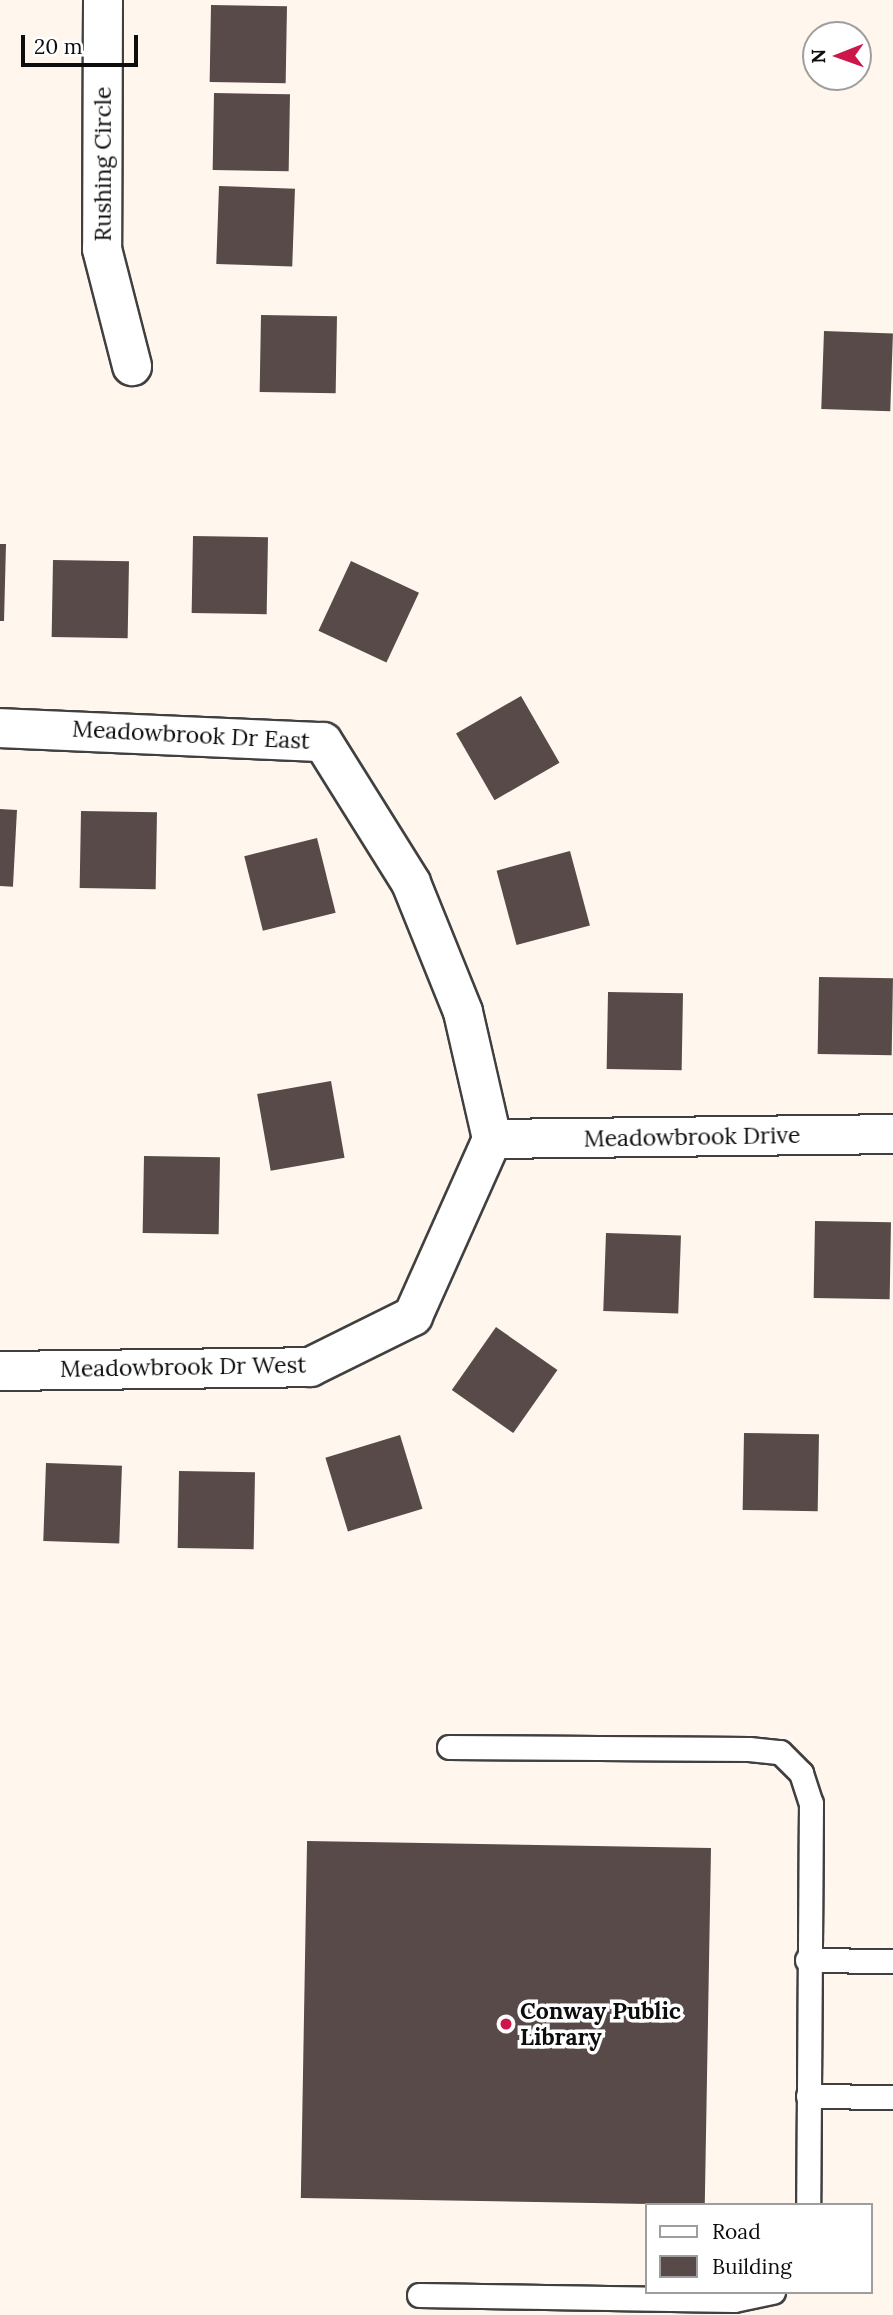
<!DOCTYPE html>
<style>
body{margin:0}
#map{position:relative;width:893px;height:2315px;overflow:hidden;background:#fff7ed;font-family:Lora,serif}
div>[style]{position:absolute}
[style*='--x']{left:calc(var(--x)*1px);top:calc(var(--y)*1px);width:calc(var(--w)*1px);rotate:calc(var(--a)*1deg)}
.building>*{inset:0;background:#574a48;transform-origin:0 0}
.roads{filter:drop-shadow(2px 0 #404040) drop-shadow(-2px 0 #404040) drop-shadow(0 2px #404040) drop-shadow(0 -2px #404040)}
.service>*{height:23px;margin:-11.5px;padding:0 11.5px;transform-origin:11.5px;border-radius:11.5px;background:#fff}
.minor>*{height:38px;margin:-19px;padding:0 19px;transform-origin:19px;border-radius:19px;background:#fff}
.dots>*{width:19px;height:19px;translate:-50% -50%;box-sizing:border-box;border:4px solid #fff;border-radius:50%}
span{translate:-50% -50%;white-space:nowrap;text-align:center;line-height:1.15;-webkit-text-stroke:7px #fff;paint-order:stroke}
.street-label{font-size:23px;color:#0d0d0d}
.poi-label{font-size:23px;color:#0d0d0d;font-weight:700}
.left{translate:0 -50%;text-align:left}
.legend{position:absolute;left:645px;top:2203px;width:228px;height:91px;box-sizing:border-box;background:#fff;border:2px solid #9e9e9e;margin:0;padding:9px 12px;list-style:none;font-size:21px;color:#0d0d0d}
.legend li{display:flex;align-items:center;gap:14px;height:35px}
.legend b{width:35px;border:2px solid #9e9e9e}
.north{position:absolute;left:802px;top:21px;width:70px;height:70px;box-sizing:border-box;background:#fff;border:2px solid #9e9e9e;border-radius:50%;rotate:269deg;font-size:19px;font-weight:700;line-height:28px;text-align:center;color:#0d0d0d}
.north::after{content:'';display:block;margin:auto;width:24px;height:32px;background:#cb1749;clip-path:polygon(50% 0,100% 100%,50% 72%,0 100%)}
.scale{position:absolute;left:21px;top:35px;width:117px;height:32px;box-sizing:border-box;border:4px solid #0d0d0d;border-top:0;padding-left:9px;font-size:21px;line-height:24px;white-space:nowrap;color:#0d0d0d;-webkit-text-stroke:5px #fff;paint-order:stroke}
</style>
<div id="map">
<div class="building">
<div style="left:211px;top:5px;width:76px;height:77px;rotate:1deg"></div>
<div style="left:214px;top:93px;width:76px;height:77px;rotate:1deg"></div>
<div style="left:219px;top:186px;width:76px;height:78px;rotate:2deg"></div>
<div style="left:261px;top:315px;width:76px;height:77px;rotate:1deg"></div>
<div style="left:824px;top:331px;width:69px;height:78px;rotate:2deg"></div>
<div style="left:193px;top:536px;width:75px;height:77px;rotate:1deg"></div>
<div style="clip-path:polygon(0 544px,6px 544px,4px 621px,0 621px)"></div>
<div style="left:53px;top:560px;width:76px;height:77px;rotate:1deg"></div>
<div style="left:351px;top:561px;width:75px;height:77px;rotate:25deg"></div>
<div style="left:521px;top:696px;width:77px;height:75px;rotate:60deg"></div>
<div style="left:0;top:809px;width:17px;height:77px;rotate:3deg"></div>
<div style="left:81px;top:811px;width:76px;height:77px;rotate:1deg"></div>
<div style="left:317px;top:838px;width:77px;height:75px;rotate:76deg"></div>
<div style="left:570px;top:851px;width:77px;height:76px;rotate:75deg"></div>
<div style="left:819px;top:977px;width:74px;height:77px;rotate:1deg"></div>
<div style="left:608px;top:992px;width:75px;height:77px;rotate:1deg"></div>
<div style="left:331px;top:1081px;width:78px;height:75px;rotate:80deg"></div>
<div style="left:144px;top:1156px;width:76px;height:77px;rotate:1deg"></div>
<div style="left:815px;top:1221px;width:76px;height:77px;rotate:1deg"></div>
<div style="left:606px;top:1233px;width:75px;height:78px;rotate:2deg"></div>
<div style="left:496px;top:1327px;width:75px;height:77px;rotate:35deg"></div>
<div style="left:744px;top:1433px;width:75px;height:77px;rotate:1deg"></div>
<div style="left:400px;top:1435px;width:77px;height:78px;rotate:73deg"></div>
<div style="left:46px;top:1463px;width:76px;height:78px;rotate:2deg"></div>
<div style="left:179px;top:1471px;width:76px;height:77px;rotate:1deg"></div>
<div style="left:711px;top:1848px;width:357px;height:404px;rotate:91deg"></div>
</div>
<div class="roads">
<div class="service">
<div style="--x:449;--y:1747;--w:300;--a:0.4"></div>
<div style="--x:749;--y:1749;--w:31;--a:6"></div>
<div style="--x:780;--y:1752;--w:30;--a:45"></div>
<div style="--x:801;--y:1773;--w:32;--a:72"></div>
<div style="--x:811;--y:1803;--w:402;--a:90.4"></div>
<div style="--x:807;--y:1960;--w:86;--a:0.7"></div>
<div style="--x:808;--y:2096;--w:85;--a:0.7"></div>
<div style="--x:419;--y:2295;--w:315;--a:0.9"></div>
<div style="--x:734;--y:2300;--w:40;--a:-12"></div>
</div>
<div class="minor">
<div style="--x:103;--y:0;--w:249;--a:90.2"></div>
<div style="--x:102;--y:249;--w:121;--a:75.6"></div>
<div style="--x:0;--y:728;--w:323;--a:2.5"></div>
<div style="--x:323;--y:742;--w:166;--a:58"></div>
<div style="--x:411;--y:883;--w:139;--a:68"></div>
<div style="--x:463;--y:1012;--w:130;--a:77.1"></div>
<div style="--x:492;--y:1139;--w:401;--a:-0.7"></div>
<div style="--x:0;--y:1371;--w:310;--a:-0.7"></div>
<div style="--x:310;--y:1367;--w:115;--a:-26.3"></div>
<div style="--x:413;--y:1316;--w:194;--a:-65.9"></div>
</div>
</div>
<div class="dots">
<div style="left:506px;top:2024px;background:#cb1749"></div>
</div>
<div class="street-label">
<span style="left:103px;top:164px;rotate:-90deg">Rushing Circle</span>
<span style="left:191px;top:735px;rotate:3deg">Meadowbrook Dr East</span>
<span style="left:692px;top:1137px;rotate:-1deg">Meadowbrook Drive</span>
<span style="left:183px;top:1367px;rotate:-1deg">Meadowbrook Dr West</span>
</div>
<div class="poi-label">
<span class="left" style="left:520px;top:2024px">Conway Public<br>Library</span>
</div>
<ul class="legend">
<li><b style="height:9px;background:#fff"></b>Road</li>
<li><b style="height:19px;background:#574a48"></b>Building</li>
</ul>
<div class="north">N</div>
<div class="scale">20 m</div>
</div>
